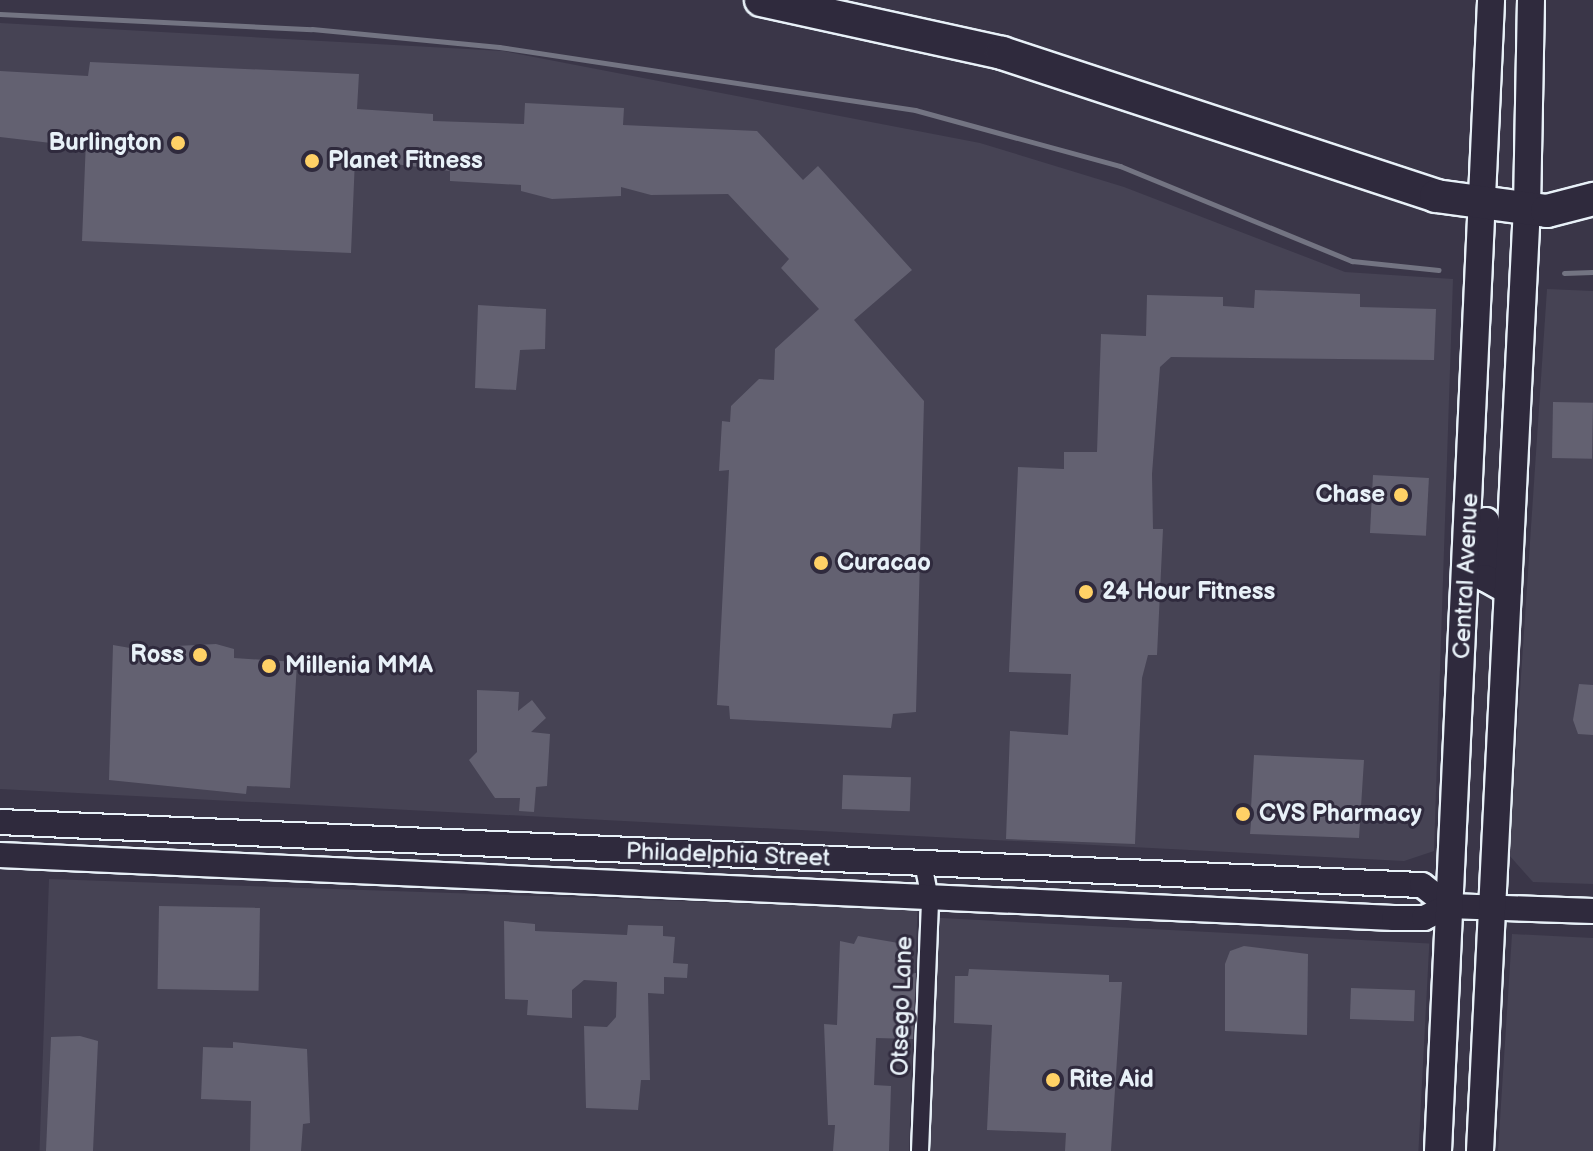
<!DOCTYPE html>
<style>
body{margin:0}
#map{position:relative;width:1593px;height:1151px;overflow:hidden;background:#3a3648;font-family:"Balsamiq Sans",sans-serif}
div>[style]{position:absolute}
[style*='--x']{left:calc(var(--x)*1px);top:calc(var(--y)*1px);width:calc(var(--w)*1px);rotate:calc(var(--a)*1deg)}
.built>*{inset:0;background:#464354;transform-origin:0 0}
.stream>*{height:5px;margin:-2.5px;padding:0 2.5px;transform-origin:2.5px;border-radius:2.5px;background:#737482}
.building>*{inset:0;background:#636171;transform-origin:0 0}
.roads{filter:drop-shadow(2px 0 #e8f1f8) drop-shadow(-2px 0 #e8f1f8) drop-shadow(0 2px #e8f1f8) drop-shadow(0 -2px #e8f1f8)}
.minor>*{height:16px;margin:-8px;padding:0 8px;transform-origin:8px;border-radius:8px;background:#2f2a3d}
.secondary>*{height:24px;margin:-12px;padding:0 12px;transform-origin:12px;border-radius:12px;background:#2f2a3d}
.primary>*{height:26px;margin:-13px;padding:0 13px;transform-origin:13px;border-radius:13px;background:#2f2a3d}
.motorway>*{height:32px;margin:-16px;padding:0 16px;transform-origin:16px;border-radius:16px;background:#2f2a3d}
.dots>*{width:22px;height:22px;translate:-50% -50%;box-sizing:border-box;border:4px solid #2f2a3d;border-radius:50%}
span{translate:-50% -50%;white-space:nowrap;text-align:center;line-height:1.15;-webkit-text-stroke:6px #2f2a3d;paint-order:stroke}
.poi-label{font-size:24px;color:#e8f1f8;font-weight:700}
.right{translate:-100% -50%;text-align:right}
.left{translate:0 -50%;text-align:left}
.street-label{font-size:24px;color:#e8f1f8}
</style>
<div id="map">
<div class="built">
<div style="clip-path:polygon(0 23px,503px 51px,980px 143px,1124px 187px,1345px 272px,1453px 279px,1434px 851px,1404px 861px,0 789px)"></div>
<div style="clip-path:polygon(1547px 289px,1593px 291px,1593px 884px,1533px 882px,1509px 855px)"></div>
<div style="left:49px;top:879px;width:869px;height:272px;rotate:2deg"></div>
<div style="left:922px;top:917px;width:508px;height:234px;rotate:3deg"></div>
<div style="clip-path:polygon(1512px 934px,1593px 938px,1593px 1151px,1498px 1151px)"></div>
</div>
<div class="stream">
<div style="--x:0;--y:14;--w:312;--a:2.8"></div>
<div style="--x:312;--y:29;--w:188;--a:5.5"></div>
<div style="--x:499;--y:47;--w:421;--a:8.6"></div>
<div style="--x:915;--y:110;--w:213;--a:15.3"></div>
<div style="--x:1120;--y:166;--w:251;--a:22.3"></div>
<div style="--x:1352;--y:261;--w:87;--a:5.9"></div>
<div style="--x:1564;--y:273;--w:29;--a:-2"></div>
</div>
<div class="building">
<div style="clip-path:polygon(90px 62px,359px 74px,357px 109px,433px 114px,433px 121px,524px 124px,525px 103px,624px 108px,623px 125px,757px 131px,803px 180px,818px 166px,912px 270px,854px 320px,924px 401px,916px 712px,893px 714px,891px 728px,730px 719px,729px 706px,717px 705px,729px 470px,719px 471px,722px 421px,730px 422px,731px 406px,759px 379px,774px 380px,775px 349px,819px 309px,781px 268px,789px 259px,728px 194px,651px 195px,621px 187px,621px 196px,552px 199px,521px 191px,521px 185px,450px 181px,450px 171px,355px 159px,351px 253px,82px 241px,86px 139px,68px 145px,0 137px,0 71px,88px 76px)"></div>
<div style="clip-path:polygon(1255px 290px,1360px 294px,1360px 307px,1436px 309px,1434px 360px,1171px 357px,1160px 367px,1152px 474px,1153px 529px,1163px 529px,1157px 655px,1148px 655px,1142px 678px,1135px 844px,1006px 839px,1010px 731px,1068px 735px,1071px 674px,1009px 672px,1018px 467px,1064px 469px,1064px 452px,1097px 452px,1101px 334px,1146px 336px,1147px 295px,1223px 297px,1223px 306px,1254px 308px)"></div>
<div style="clip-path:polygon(478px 305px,546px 309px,545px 349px,520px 350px,516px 390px,475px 388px)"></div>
<div style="left:1553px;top:402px;width:40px;height:56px;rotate:1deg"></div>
<div style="left:1373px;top:475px;width:56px;height:58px;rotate:3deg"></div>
<div style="clip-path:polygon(216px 644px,234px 649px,234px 658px,297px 662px,290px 788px,247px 786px,246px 794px,109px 780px,113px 645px,176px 656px,176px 646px)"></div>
<div style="clip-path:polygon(1579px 684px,1593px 685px,1593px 735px,1578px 734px,1573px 720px)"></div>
<div style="clip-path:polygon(477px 690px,519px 692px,518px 711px,532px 700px,546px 718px,531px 732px,550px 734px,547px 786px,536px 787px,534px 812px,519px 811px,520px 798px,495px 798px,469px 760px,477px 752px)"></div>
<div style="clip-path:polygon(1254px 755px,1364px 760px,1359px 838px,1250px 834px,1251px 822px,1235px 821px,1235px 807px,1251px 808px)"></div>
<div style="left:843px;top:775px;width:68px;height:34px;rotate:2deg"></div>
<div style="left:159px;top:906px;width:101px;height:83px;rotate:1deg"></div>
<div style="clip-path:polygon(504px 921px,535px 924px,535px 931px,627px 935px,628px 925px,663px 926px,663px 936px,675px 937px,673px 963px,688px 964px,687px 978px,664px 977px,664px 994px,648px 993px,650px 1080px,641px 1080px,638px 1110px,586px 1108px,584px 1026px,607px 1027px,616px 1017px,617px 982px,584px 980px,572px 990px,572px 1018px,527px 1015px,528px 1000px,505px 999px)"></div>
<div style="clip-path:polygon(858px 936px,910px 945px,909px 974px,916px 973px,913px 1039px,876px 1038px,874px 1085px,891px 1086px,889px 1151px,833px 1151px,835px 1125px,828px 1125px,824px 1024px,837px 1025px,840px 941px,854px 944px)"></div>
<div style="clip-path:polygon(1244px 946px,1308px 954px,1307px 1035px,1225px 1031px,1225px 964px,1230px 951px)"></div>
<div style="clip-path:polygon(969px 969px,1109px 975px,1109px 982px,1122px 982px,1111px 1151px,1065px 1151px,1066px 1133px,987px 1130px,992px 1025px,954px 1023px,955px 976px,968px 976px)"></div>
<div style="left:1351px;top:988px;width:64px;height:31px;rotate:2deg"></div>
<div style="clip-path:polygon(80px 1036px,98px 1041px,93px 1151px,46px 1151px,51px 1037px)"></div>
<div style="clip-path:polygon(233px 1042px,307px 1049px,310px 1123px,303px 1124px,301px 1151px,250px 1151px,251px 1101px,201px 1099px,203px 1047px,233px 1048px)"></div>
</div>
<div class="roads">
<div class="minor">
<div style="--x:920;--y:1151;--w:252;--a:-87.7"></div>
<div style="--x:930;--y:899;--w:37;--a:-101"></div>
</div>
<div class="secondary">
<div style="--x:0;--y:822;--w:1423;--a:2.54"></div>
<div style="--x:1422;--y:885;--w:34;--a:38"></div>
<div style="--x:0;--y:855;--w:1395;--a:2.59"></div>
<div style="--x:1394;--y:918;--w:30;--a:0"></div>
<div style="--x:1424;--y:918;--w:28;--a:-26"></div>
<div style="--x:1449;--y:906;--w:144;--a:2"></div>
</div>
<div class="primary">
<div style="--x:1486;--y:521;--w:57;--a:91"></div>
<div style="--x:1485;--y:578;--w:26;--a:29"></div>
<div style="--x:1438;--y:1151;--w:1152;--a:-87.36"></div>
<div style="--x:1480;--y:1151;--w:944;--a:-87.15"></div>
<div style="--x:1527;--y:208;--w:208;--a:-88.9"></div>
</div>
<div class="motorway">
<div style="--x:761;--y:0;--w:247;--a:12.4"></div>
<div style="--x:1002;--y:53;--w:457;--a:18.2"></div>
<div style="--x:1436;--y:196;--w:112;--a:7.7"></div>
<div style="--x:1547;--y:211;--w:48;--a:-14.6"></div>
</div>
</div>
<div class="dots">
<div style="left:178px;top:143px;background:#ffd166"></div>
<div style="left:312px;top:161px;background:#ffd166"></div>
<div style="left:1401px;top:495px;background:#ffd166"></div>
<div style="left:821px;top:563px;background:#ffd166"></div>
<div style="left:1086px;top:592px;background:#ffd166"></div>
<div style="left:200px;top:655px;background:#ffd166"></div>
<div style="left:269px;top:666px;background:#ffd166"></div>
<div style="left:1243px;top:814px;background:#ffd166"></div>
<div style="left:1053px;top:1080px;background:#ffd166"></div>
</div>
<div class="poi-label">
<span class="right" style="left:162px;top:143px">Burlington</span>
<span class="left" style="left:328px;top:161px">Planet Fitness</span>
<span class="right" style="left:1385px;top:495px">Chase</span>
<span class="left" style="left:837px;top:563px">Curacao</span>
<span class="left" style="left:1102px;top:592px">24 Hour Fitness</span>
<span class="right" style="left:184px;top:655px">Ross</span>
<span class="left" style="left:285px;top:666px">Millenia MMA</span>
<span class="left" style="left:1259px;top:814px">CVS Pharmacy</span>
<span class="left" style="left:1069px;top:1080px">Rite Aid</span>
</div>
<div class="street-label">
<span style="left:1466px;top:576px;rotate:-87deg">Central Avenue</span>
<span style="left:728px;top:855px;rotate:2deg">Philadelphia Street</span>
<span style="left:902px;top:1006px;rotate:-88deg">Otsego Lane</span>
</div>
</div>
